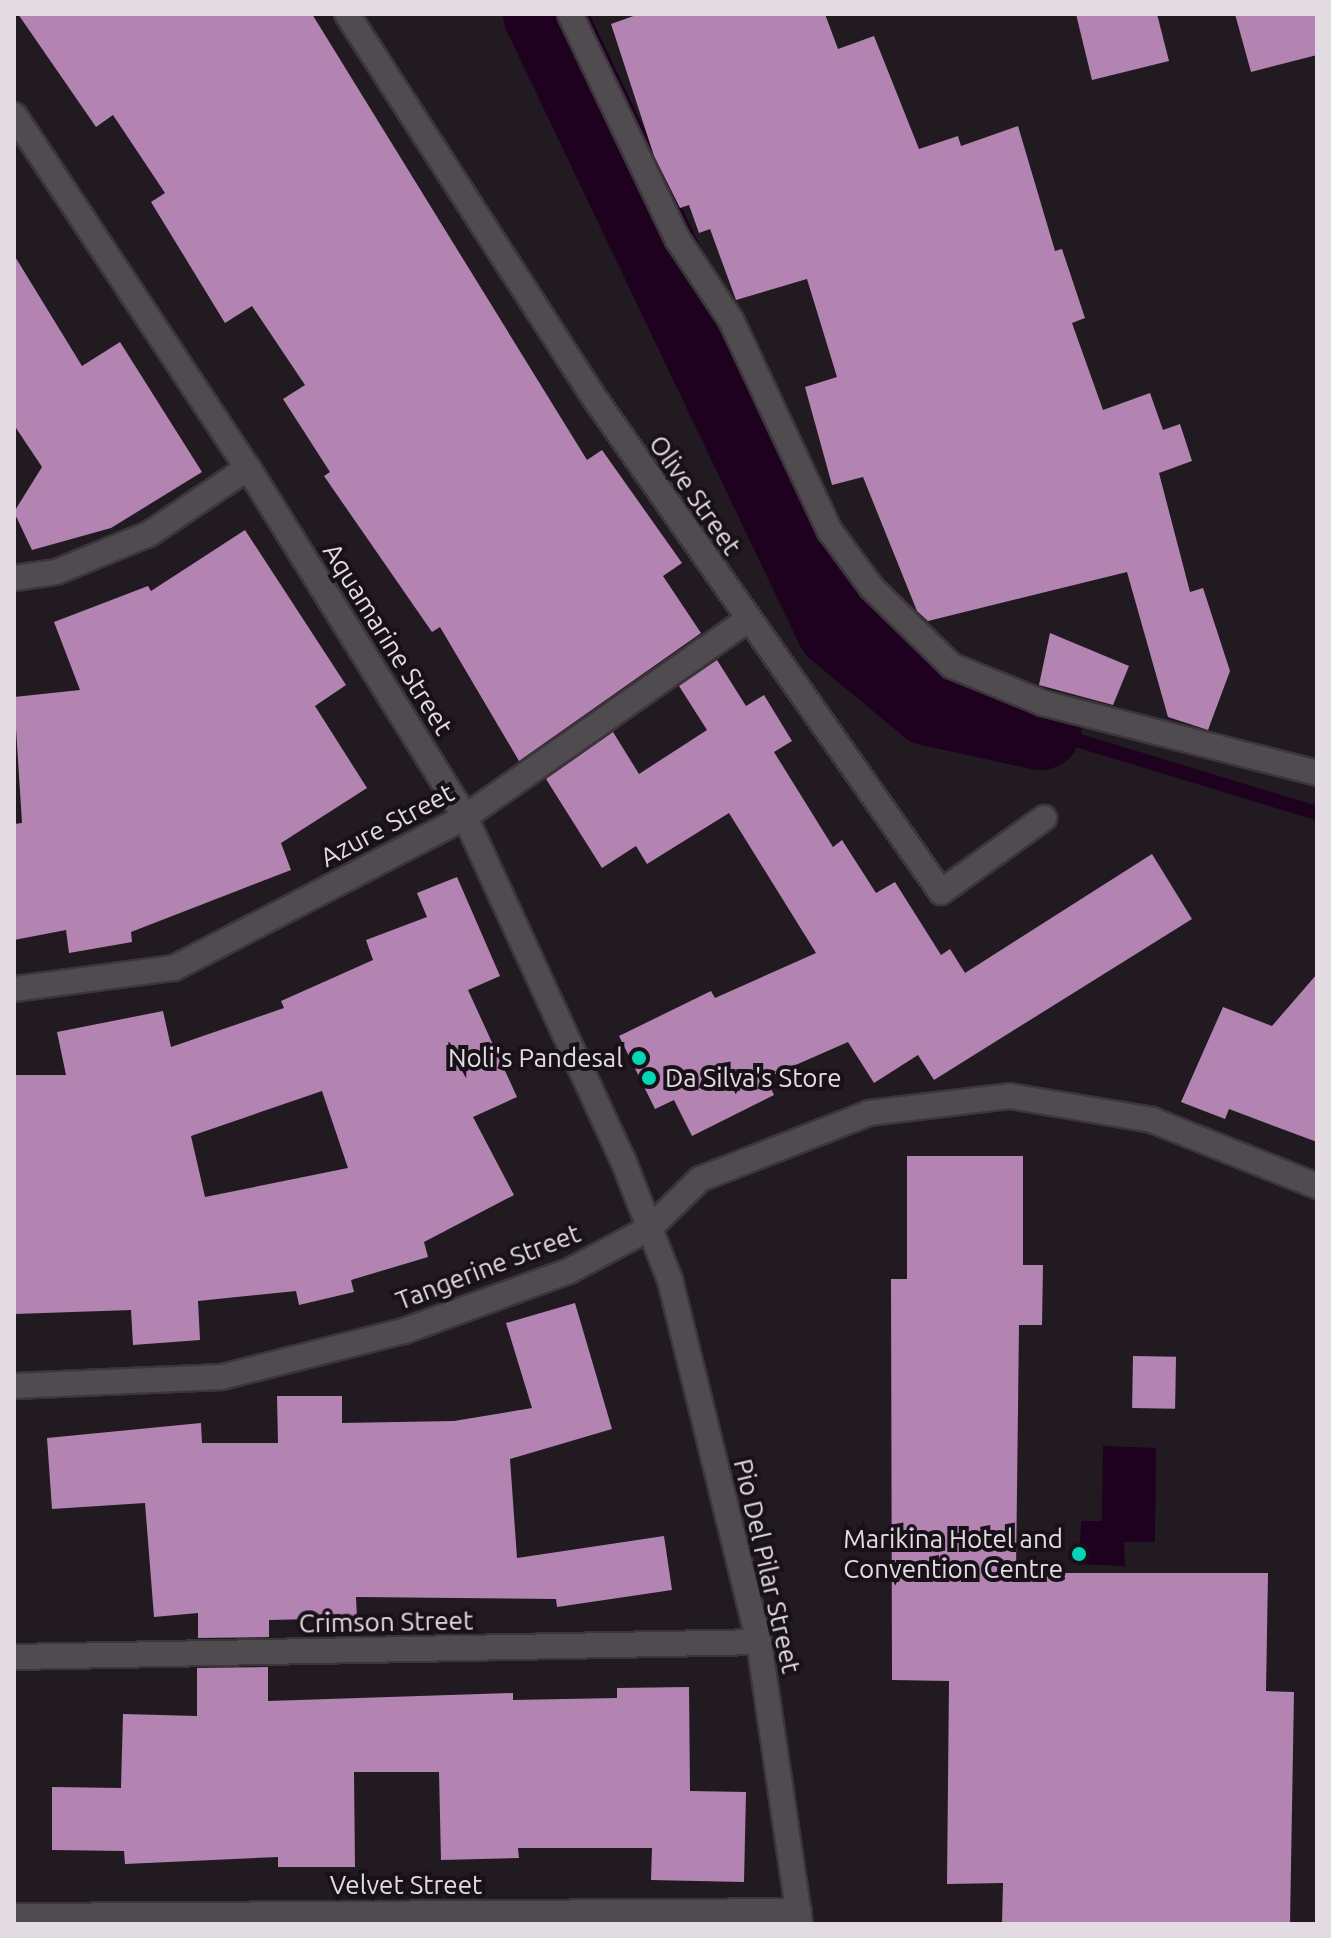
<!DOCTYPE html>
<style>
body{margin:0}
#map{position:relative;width:1331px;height:1938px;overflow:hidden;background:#221a21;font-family:Ubuntu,sans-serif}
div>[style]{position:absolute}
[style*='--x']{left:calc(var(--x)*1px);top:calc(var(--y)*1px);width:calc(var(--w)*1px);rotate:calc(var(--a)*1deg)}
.water>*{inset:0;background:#1e001f}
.stream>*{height:14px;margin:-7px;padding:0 7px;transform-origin:7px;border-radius:7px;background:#1e001f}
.river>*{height:82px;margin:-41px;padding:0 41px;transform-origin:41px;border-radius:41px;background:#1e001f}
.building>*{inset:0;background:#b384b2;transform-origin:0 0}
.roads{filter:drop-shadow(2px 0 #3d353c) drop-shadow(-2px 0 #3d353c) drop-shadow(0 2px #3d353c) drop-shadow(0 -2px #3d353c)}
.minor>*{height:24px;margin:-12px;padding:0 12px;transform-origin:12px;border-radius:12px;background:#4f4b4f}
.dots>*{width:22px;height:22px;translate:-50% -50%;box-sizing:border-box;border:4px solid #181118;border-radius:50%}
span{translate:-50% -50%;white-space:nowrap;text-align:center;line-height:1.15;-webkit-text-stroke:8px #181118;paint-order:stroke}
.street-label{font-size:26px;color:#e2dce2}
.poi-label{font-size:26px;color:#e2dce2}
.right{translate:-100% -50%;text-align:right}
.left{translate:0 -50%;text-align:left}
.frame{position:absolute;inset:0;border:16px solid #e2dce2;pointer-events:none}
</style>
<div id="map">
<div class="water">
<div style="clip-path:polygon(1103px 1446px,1156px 1448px,1155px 1542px,1124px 1542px,1125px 1566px,1079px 1564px,1081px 1521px,1102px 1521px)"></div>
</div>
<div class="stream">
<div style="--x:1040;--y:729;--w:289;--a:16.9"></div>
</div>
<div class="river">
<div style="--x:544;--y:14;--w:680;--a:64.49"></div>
<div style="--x:837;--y:628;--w:121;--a:39.6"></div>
<div style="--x:930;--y:705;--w:113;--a:12.3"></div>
</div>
<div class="building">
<div style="clip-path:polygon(18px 14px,312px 14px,587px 460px,602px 450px,682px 563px,663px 576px,701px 633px,519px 761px,440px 627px,432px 632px,324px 476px,330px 472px,283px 399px,305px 385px,252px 306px,225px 323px,151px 202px,165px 193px,113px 115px,96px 127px)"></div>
<div style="clip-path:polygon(639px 14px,825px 14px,838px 49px,874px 36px,919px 149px,958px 136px,961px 146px,1018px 126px,1055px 251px,1062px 249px,1085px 318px,1072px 323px,1103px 410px,1150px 393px,1163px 430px,1180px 424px,1192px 461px,1159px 473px,1190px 592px,1203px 588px,1230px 671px,1208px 730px,1168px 717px,1127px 572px,928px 621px,917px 611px,863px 477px,832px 485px,805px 387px,837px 377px,807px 279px,736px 300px,710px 229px,699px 233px,689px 205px,680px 208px,654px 156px,611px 24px)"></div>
<div style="clip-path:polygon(1076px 14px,1157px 14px,1169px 61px,1092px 80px)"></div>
<div style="clip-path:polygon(1235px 14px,1317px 14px,1317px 55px,1251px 72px)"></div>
<div style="clip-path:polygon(14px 255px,82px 366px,120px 342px,202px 472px,111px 528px,32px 550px,14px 512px,42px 467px,14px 425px)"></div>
<div style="clip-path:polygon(245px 530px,346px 685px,315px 706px,367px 788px,281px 843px,291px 870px,131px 932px,132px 942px,69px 953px,66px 930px,14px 940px,14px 824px,22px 823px,14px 697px,80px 690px,54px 622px,148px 586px,151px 591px)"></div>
<div style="clip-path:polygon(1050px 633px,1129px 666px,1113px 705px,1039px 685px)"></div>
<div style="clip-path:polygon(717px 660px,746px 706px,764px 695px,792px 741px,774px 752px,833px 847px,842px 840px,876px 893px,895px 882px,941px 955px,950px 949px,965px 973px,1152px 854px,1192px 919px,934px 1080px,918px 1055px,874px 1083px,848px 1042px,766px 1078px,774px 1095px,692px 1136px,674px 1100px,655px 1109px,619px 1036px,711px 991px,715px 998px,816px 953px,729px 813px,647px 864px,636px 846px,602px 868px,546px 779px,613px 732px,639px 774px,707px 730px,679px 686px)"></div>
<div style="clip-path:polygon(evenodd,457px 877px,500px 976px,468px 990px,517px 1097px,473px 1117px,514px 1195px,424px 1242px,428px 1257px,351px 1280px,354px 1292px,299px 1305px,296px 1291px,198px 1301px,200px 1340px,133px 1345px,131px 1310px,14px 1314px,14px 1075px,66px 1075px,57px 1032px,163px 1011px,171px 1047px,284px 1008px,281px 1001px,373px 960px,366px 940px,427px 917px,417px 893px,457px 877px,322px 1091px,348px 1168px,205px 1197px,191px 1136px,322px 1091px)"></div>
<div style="clip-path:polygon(1317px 974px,1317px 1142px,1229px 1109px,1225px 1119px,1181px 1102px,1223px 1007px,1272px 1026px)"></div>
<div style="clip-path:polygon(907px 1156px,1023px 1156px,1023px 1265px,1043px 1265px,1042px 1325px,1019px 1325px,1016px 1573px,1268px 1573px,1266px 1691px,1294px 1692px,1290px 1924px,1002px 1924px,1003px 1883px,947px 1884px,949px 1681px,892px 1680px,891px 1279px,907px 1279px)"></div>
<div style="clip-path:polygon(575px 1303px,612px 1429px,510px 1459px,517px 1558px,664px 1536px,672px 1590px,557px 1607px,556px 1599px,356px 1597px,357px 1618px,269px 1620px,269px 1637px,198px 1638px,198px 1613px,154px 1617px,145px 1503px,52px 1509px,47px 1438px,201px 1423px,202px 1443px,278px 1443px,277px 1396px,342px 1396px,342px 1423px,454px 1421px,532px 1408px,506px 1323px)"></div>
<div style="left:1133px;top:1356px;width:43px;height:52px;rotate:1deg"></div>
<div style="clip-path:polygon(268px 1667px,268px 1701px,513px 1693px,513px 1700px,617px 1698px,617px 1688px,689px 1687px,690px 1791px,746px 1792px,744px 1882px,651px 1880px,652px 1848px,518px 1848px,519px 1858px,441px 1860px,439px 1772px,354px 1772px,355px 1867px,278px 1867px,278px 1857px,125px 1864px,124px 1851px,52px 1850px,52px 1787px,121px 1788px,123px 1714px,197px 1716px,197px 1668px)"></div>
</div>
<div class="roads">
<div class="minor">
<div style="--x:347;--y:14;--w:463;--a:57.2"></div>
<div style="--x:598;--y:403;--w:597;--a:54.95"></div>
<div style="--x:941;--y:892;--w:127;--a:-35.7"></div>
<div style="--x:570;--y:14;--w:250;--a:64.5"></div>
<div style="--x:678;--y:240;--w:96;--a:56.5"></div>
<div style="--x:731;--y:320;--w:233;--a:64.9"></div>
<div style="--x:830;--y:531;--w:71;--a:53.6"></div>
<div style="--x:872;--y:588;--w:112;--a:44.3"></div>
<div style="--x:952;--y:666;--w:98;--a:22.1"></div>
<div style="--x:1043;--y:703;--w:283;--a:14.3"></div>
<div style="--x:14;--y:115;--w:424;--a:56.5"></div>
<div style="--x:248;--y:468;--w:411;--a:58.1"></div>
<div style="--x:465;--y:817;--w:378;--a:65.3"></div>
<div style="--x:623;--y:1160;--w:129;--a:68.6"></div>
<div style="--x:670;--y:1280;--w:373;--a:76.2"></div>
<div style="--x:759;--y:1642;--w:285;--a:81.7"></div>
<div style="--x:14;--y:578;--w:42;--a:-8.1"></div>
<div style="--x:56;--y:572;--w:100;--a:-22.2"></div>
<div style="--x:149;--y:534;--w:119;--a:-33.7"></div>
<div style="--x:14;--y:989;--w:161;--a:-7.5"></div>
<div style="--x:174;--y:968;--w:328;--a:-27.4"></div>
<div style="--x:465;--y:817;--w:344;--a:-34.9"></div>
<div style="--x:14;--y:1386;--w:208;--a:-2.5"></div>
<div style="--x:222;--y:1377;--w:188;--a:-14.2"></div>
<div style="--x:404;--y:1331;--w:176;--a:-20"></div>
<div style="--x:569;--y:1271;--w:92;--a:-28"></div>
<div style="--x:650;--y:1228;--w:70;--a:-44.4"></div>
<div style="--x:700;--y:1179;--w:181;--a:-21.3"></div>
<div style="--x:869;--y:1113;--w:141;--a:-6.9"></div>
<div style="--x:1009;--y:1096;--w:145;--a:9.5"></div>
<div style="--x:1152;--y:1120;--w:178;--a:21.8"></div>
<div style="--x:14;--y:1657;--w:745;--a:-1.15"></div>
<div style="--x:14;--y:1916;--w:785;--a:-0.36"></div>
</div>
</div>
<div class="dots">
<div style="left:639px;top:1058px;background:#04d5b6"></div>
<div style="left:649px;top:1078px;background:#04d5b6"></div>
<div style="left:1079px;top:1554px;background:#04d5b6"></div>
</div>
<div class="street-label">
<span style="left:695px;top:495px;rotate:55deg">Olive Street</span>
<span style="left:388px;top:639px;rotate:58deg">Aquamarine Street</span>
<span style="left:387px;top:825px;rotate:-28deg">Azure Street</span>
<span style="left:488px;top:1267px;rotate:-21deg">Tangerine Street</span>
<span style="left:767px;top:1566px;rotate:77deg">Pio Del Pilar Street</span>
<span style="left:386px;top:1622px;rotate:-1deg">Crimson Street</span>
<span style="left:406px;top:1885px">Velvet Street</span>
</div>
<div class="poi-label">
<span class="right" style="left:623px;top:1058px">Noli's Pandesal</span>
<span class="left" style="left:665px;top:1078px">Da Silva's Store</span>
<span class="right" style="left:1063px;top:1554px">Marikina Hotel and<br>Convention Centre</span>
</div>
<div class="frame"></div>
</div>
